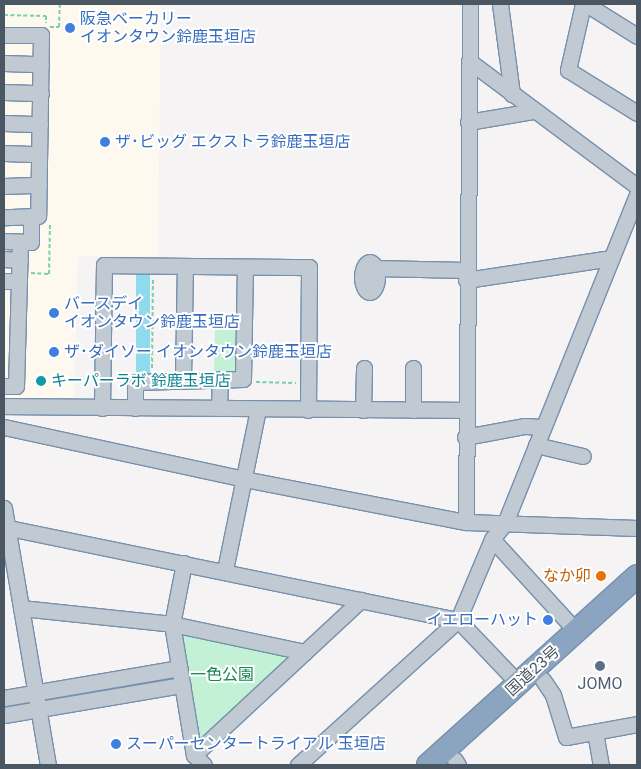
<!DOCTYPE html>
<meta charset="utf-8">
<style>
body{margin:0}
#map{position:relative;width:641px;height:769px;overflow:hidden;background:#f5f3f3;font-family:Roboto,"Noto Sans JP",sans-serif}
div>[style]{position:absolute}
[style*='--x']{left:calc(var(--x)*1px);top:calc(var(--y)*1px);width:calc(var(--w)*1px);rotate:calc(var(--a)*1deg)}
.commercial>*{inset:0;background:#fdf9ef}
.green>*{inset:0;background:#c3f1d5}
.water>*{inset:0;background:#90daee;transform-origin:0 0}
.path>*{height:2px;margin-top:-1px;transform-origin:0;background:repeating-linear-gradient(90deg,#7ad0a6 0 4px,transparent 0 6.5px)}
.roads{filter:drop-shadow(1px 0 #7690ad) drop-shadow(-1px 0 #7690ad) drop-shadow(0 1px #7690ad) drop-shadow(0 -1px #7690ad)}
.minor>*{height:15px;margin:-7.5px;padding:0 7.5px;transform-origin:7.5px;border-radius:7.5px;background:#c1cad2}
.minor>.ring{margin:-7.5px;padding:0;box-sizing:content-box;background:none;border:15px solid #c1cad2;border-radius:50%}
.highway>*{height:22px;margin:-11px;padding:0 11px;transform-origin:11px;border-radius:11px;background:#8ba5c1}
.dots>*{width:14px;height:14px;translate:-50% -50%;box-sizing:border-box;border:2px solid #fff;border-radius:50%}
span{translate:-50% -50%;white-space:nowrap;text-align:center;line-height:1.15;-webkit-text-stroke:4px #fff;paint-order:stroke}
.shop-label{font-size:16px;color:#366cbe}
.left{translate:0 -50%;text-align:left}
.right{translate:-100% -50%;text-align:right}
.culture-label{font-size:16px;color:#0d838f}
.food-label{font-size:16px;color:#c56008}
.street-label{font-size:16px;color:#4a5661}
.park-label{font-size:16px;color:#17864f}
.service-label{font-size:16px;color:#4e5e75}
.frame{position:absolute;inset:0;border:5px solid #4a5661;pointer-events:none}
</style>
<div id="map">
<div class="commercial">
<div style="clip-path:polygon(4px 4px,161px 4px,158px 257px,78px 256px,74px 400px,4px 399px)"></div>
</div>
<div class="green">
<div style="clip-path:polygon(215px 329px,240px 329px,240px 367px,232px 375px,214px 374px)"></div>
<div style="clip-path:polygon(179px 632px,295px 658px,202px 742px,195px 741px)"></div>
</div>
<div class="water">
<div style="left:136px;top:270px;width:14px;height:104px"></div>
</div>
<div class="path">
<div style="--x:4;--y:15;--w:42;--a:1.4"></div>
<div style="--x:46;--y:16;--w:7;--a:90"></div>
<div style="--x:50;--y:27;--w:9;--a:0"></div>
<div style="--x:59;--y:27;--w:23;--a:-88"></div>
<div style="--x:31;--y:273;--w:18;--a:3"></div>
<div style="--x:49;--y:274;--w:52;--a:-88.9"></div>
<div style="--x:152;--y:368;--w:90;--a:-89.4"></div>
<div style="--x:256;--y:382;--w:40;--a:1.4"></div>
</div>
<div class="roads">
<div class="minor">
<div style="--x:500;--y:4;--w:91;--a:82.4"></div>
<div style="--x:583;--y:4;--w:68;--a:102.8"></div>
<div style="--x:568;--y:70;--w:81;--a:31.9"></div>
<div style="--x:586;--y:4;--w:60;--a:32.1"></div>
<div style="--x:4;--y:35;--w:37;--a:0"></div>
<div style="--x:41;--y:35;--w:181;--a:90.9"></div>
<div style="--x:38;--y:216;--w:34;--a:178"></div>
<div style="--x:469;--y:61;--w:209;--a:36.7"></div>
<div style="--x:4;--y:63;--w:37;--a:2"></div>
<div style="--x:4;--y:92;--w:37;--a:2"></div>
<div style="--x:468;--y:122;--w:67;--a:-9.5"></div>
<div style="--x:4;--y:123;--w:36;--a:2"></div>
<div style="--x:4;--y:153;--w:35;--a:2"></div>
<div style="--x:4;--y:186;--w:35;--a:-2"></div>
<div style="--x:4;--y:241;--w:27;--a:2"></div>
<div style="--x:31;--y:242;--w:26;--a:-90"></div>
<div style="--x:4;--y:259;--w:16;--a:4"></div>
<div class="ring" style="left:362px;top:262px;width:-3px;height:-3px"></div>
<div style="--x:374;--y:268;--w:92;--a:1.2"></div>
<div style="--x:466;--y:280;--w:147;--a:-8.6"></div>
<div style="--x:4;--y:281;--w:15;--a:0"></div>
<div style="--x:413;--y:368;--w:42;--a:90"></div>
<div style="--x:183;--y:378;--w:112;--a:-89"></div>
<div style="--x:4;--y:386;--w:12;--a:0"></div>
<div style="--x:16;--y:386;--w:144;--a:-88.4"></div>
<div style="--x:4;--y:406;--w:461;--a:0.5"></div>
<div style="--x:102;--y:408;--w:143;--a:-89.2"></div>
<div style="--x:104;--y:265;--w:205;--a:0.6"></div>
<div style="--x:309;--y:267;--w:143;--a:90.4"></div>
<div style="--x:135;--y:408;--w:26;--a:-90"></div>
<div style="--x:135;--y:382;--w:108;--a:-1.6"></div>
<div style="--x:243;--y:379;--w:112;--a:-89"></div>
<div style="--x:219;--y:408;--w:29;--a:-88"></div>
<div style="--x:363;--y:410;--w:42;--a:-88.6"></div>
<div style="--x:4;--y:427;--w:246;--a:12.2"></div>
<div style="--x:244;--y:479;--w:226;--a:11"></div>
<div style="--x:466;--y:522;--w:171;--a:2"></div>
<div style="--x:465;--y:437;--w:61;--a:-10.4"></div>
<div style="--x:525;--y:426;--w:17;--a:3"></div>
<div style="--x:536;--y:445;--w:48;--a:13.2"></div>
<div style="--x:4;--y:508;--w:261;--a:80.3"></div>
<div style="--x:466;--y:522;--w:518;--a:-89.56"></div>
<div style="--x:4;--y:527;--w:463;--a:11.6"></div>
<div style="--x:458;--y:620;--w:88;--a:46.4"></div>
<div style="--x:492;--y:539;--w:125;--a:47.6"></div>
<div style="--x:184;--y:563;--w:62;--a:101.1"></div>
<div style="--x:172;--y:624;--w:133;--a:80.5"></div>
<div style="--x:194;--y:755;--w:14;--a:45"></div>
<div style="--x:225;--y:570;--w:164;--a:-78.4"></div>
<div style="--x:21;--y:608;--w:152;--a:6"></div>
<div style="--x:172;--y:624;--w:136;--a:11.9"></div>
<div style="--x:543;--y:680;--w:18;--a:56"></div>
<div style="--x:553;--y:695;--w:44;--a:72.8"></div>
<div style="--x:566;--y:737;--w:72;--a:-10.4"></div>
<div style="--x:4;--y:698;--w:178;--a:-9.7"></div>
<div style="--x:4;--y:715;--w:181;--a:-9.6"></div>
<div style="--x:595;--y:732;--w:34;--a:80"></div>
<div style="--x:194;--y:755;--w:228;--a:-42.9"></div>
<div style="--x:455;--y:760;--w:6;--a:59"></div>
<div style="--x:298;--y:765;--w:216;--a:-42.2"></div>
<div style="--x:458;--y:620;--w:88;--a:-67.2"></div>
<div style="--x:492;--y:539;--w:21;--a:-51"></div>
<div style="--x:505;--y:523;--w:354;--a:-68.1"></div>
</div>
<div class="highway">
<div style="--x:428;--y:765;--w:282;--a:-42.1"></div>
</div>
</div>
<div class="dots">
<div style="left:70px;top:28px;background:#3f7fe0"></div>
<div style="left:105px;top:142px;background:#3f7fe0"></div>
<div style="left:54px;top:313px;background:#3f7fe0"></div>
<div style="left:54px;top:352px;background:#3f7fe0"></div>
<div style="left:41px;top:381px;background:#0f9aa8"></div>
<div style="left:601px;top:576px;background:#e8710a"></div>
<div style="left:548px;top:620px;background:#3f7fe0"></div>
<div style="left:600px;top:666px;background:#5c6f8a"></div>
<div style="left:116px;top:744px;background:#3f7fe0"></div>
</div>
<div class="shop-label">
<span class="left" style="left:80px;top:28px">阪急ベーカリー<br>イオンタウン鈴鹿玉垣店</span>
<span class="left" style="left:115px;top:142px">ザ･ビッグ エクストラ鈴鹿玉垣店</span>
<span class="left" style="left:64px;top:313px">バースデイ<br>イオンタウン鈴鹿玉垣店</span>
<span class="left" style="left:64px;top:352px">ザ･ダイソー イオンタウン鈴鹿玉垣店</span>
<span class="right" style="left:538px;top:620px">イエローハット</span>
<span class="left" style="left:126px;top:744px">スーパーセンタートライアル 玉垣店</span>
</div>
<div class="culture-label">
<span class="left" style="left:51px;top:381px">キーパーラボ 鈴鹿玉垣店</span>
</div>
<div class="food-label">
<span class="right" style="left:591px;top:576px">なか卯</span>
</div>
<div class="street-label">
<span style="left:533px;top:671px;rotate:-42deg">国道23号</span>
</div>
<div class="park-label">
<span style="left:222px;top:675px">一色公園</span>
</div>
<div class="service-label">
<span style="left:600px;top:684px">JOMO</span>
</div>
<div class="frame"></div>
</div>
